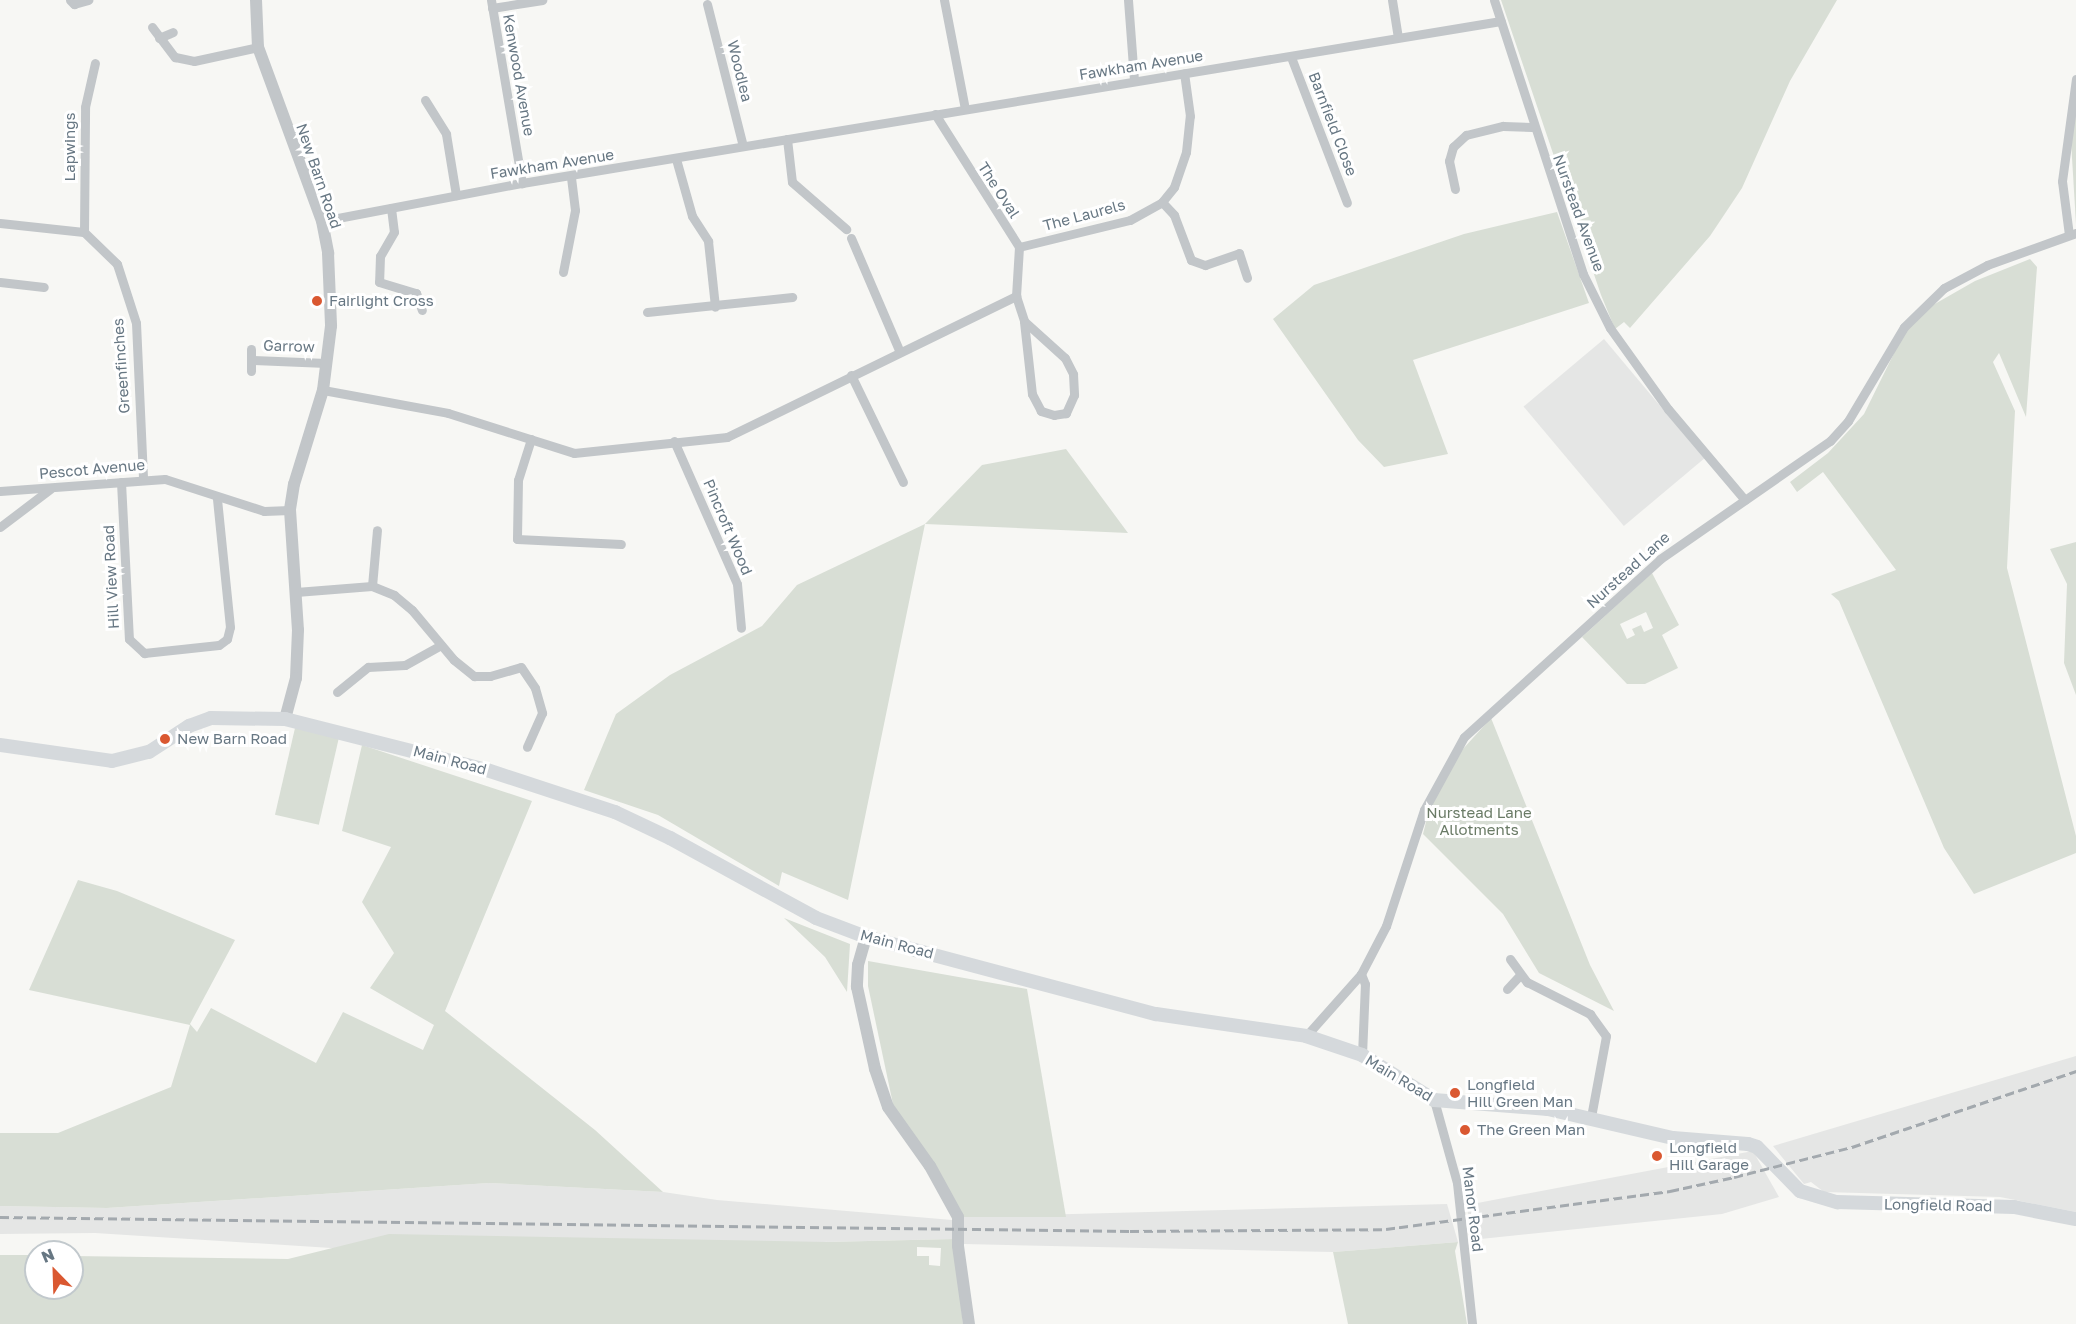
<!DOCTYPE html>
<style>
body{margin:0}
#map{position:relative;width:2076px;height:1324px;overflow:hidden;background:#f7f7f4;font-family:"Golos Text",sans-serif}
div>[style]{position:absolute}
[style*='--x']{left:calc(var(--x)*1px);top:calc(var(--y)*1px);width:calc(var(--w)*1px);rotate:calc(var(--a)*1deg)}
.built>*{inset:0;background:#e5e6e5;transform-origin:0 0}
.green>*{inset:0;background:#d8ded5;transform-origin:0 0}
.minor>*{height:9px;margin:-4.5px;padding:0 4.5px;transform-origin:4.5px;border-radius:4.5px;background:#c2c6c9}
.tertiary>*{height:12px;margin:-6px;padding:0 6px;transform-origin:6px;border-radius:6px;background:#c2c6c9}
.secondary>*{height:14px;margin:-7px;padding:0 7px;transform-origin:7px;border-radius:7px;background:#d5d9dc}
.rail>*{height:3px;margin-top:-1.5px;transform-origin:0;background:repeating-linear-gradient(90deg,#a3a9ae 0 9px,transparent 0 13.5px)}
.dots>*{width:16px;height:16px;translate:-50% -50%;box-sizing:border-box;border:3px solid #fff;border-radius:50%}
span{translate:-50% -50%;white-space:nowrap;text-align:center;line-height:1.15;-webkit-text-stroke:6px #fff;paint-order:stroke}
.street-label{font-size:15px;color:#677783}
.poi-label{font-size:15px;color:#677783}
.left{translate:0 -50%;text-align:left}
.park-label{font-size:15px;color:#6a7b66}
.north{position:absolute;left:24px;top:1240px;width:60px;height:60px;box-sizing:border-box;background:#fff;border:2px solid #c2c9cd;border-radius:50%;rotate:337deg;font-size:16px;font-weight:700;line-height:24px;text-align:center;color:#677783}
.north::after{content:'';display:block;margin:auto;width:21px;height:27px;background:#da5831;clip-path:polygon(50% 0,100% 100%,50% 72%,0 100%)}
</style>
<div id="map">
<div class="built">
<div style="left:1604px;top:339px;width:156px;height:105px;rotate:50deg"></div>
<div style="clip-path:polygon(2076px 1056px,2076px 1212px,2000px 1197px,1824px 1192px,1811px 1182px,1804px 1184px,1773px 1146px)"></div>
<div style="clip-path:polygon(1753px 1151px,1779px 1197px,1722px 1214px,1471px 1240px,1467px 1205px)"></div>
<div style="clip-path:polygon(489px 1183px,663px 1192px,717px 1200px,952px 1220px,954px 1239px,823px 1242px,748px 1254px,331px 1248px,95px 1233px,0 1234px,0 1206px,107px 1208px)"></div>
<div style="clip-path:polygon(1447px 1204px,1458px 1242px,1333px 1252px,964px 1244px,963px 1217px)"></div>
</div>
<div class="green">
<div style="clip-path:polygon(1501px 0,1837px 0,1790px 81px,1742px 188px,1710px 236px,1630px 328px,1624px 322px,1615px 329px,1601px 295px)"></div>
<div style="clip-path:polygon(2076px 111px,2076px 224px,2071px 141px)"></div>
<div style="clip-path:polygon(1557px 212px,1589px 303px,1413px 360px,1448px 454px,1384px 467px,1358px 440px,1273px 319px,1314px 285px,1464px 234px)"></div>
<div style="clip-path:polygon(2030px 259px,2037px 267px,2026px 417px,1999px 353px,1993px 362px,2015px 411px,2007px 568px,2076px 836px,2076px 853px,1974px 894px,1944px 848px,1839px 601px,1831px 594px,1896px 570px,1823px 472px,1797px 492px,1790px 482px,1828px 453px,1864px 414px,1904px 333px,1933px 305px,1975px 281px)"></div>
<div style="clip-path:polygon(1066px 449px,1128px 533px,925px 524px,848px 900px,782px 872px,779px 886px,658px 815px,584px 790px,616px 714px,670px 675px,762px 626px,797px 585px,925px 524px,982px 465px)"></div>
<div style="clip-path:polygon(2076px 542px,2076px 695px,2064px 663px,2067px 584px,2050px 549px)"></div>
<div style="clip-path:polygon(evenodd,1652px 573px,1679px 625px,1662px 635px,1678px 668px,1645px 684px,1627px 684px,1582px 637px,1652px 573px,1646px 612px,1653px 628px,1644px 632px,1641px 625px,1632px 629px,1635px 635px,1627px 639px,1620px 624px,1646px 612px)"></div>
<div style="clip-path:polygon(1491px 718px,1590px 965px,1614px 1011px,1539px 973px,1503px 914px,1423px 834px,1430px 806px,1443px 782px,1463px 749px)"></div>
<div style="left:295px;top:728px;width:45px;height:89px;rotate:13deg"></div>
<div style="clip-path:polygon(362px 745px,532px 801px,445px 1011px,595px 1130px,663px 1192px,489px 1183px,107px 1208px,0 1206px,0 1133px,58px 1133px,171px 1087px,190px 1025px,29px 990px,78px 880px,117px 891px,235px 940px,190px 1024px,197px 1032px,211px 1008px,316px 1063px,343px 1012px,423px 1050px,434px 1025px,370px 988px,394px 953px,362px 902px,391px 847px,342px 831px)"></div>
<div style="clip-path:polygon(784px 918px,850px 944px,847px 992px,825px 957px)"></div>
<div style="clip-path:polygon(868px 961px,1027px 989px,1066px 1217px,963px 1217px,893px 1104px,868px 986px)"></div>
<div style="clip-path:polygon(evenodd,389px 1234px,826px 1242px,954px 1239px,963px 1324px,0 1324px,0 1255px,36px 1255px,36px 1288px,72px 1288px,72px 1256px,288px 1259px,389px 1234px,917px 1247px,941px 1248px,940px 1266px,929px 1265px,929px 1256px,917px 1256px,917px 1247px)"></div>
<div style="clip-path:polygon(1458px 1242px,1455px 1251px,1467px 1324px,1348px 1324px,1333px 1252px)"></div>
</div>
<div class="minor">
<div style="--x:70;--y:0;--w:6;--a:45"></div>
<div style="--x:74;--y:4;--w:15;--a:-16"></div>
<div style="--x:491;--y:0;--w:186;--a:80.4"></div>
<div style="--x:944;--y:0;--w:111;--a:79.1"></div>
<div style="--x:1128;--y:0;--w:80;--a:85.7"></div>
<div style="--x:1392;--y:0;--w:37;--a:81"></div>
<div style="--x:1494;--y:0;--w:288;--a:72"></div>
<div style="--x:1583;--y:274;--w:60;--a:63.4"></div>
<div style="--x:1610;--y:328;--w:100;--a:54.4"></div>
<div style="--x:1668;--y:409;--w:119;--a:49.8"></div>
<div style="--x:707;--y:4;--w:146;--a:75.8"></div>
<div style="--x:492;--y:8;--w:51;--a:-9.1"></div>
<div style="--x:152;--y:27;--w:38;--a:53"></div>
<div style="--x:175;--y:57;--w:19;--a:12"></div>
<div style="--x:194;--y:61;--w:66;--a:-12.3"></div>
<div style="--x:159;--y:38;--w:15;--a:-23"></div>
<div style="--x:1291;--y:57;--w:156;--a:69"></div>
<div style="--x:425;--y:100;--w:40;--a:58"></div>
<div style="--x:446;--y:134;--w:62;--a:80.7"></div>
<div style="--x:935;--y:114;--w:157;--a:57.7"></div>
<div style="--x:1019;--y:247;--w:49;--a:93.5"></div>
<div style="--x:1016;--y:296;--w:26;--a:72"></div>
<div style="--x:1024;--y:321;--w:55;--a:42.1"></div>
<div style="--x:1065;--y:358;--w:18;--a:63"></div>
<div style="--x:1073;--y:374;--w:21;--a:87"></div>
<div style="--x:1074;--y:395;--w:20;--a:114"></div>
<div style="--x:1066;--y:413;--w:12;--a:171"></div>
<div style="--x:1054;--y:415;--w:14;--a:-163"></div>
<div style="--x:1041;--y:411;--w:19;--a:-118"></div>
<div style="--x:1032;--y:394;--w:73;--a:-96.3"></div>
<div style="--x:787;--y:139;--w:43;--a:83.4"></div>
<div style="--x:792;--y:182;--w:72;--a:41"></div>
<div style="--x:676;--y:159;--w:59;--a:74.3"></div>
<div style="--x:692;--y:216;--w:30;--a:57"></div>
<div style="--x:708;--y:241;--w:66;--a:83.9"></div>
<div style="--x:1455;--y:189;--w:29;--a:-102"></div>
<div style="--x:1449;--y:161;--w:15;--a:-74"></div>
<div style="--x:1453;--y:147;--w:18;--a:-43"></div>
<div style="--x:1466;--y:135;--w:38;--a:-14"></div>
<div style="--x:1503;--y:126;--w:29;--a:2"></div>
<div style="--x:1162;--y:202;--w:18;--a:47"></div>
<div style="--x:1174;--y:215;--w:48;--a:69.3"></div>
<div style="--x:1191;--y:260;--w:15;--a:20"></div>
<div style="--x:1205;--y:265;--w:36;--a:-19"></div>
<div style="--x:1239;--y:253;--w:26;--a:72"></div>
<div style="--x:391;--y:208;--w:24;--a:83"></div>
<div style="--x:394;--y:232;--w:28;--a:120"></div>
<div style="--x:380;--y:256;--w:26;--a:92"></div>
<div style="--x:379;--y:282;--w:39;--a:17"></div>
<div style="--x:416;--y:293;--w:18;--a:71"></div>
<div style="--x:322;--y:221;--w:204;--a:-10.8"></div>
<div style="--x:522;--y:183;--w:992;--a:-9.4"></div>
<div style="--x:0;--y:223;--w:84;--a:6.1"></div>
<div style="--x:84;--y:232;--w:46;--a:44.1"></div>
<div style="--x:117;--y:264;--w:62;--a:72.1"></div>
<div style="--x:136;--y:323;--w:155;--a:87.4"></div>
<div style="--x:84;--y:232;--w:125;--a:-89.5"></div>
<div style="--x:85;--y:107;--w:45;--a:-77.2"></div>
<div style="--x:2069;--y:235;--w:54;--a:-97.4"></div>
<div style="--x:2062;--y:181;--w:103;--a:-82.2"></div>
<div style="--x:851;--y:238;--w:122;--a:66.8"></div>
<div style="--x:1019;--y:247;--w:114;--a:-13.7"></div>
<div style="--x:1130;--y:220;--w:37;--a:-29"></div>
<div style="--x:1162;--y:202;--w:19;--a:-51"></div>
<div style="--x:1174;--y:187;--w:37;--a:-71"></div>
<div style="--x:1186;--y:152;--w:36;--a:-84"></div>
<div style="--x:1190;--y:116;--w:43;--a:-97.9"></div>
<div style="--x:563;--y:272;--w:63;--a:-79"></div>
<div style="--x:575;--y:210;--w:33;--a:-97"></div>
<div style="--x:0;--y:282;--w:44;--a:6.5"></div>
<div style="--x:647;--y:312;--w:146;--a:-5.9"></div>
<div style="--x:251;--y:360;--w:75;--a:2.3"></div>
<div style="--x:251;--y:371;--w:22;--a:-90"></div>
<div style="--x:851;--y:375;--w:119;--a:64.1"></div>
<div style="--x:323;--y:390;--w:127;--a:10.4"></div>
<div style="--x:448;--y:413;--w:132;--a:17.6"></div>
<div style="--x:574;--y:453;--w:154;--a:-6"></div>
<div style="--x:727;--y:437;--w:322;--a:-26"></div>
<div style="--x:531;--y:439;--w:43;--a:107.6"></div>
<div style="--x:518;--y:480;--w:59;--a:91"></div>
<div style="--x:517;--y:539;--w:104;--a:2.8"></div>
<div style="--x:674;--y:441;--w:156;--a:66.2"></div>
<div style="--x:737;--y:584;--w:44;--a:84.8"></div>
<div style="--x:121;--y:482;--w:157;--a:87.1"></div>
<div style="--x:129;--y:639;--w:21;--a:43"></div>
<div style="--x:144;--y:653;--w:75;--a:-6.1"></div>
<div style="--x:219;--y:645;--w:10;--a:-37"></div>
<div style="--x:227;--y:639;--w:12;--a:-76"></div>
<div style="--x:230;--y:627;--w:130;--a:-95.8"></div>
<div style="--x:0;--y:491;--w:165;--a:-4.2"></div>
<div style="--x:165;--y:479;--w:104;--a:17.9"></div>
<div style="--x:264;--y:511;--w:26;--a:-2"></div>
<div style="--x:0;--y:527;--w:63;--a:-37.2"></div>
<div style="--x:372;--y:586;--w:56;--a:-84.9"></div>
<div style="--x:296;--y:592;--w:76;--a:-4.5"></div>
<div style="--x:372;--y:586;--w:24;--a:22"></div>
<div style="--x:394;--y:595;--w:23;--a:40"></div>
<div style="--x:412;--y:610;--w:65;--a:50"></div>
<div style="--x:454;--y:660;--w:26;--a:39"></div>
<div style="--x:474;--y:676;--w:16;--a:0"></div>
<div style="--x:490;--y:676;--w:32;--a:-16"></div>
<div style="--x:521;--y:667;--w:25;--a:56"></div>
<div style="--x:535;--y:688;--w:26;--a:74"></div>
<div style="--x:542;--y:713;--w:37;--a:114"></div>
<div style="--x:337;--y:692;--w:40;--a:-39"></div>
<div style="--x:368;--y:667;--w:37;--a:-3"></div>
<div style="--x:405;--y:665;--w:41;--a:-29.1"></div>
<div style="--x:1510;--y:959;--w:29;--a:54"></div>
<div style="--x:1527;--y:982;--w:71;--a:26.9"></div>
<div style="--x:1590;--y:1014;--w:27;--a:54"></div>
<div style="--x:1606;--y:1036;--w:82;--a:100.5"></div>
<div style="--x:1507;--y:989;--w:19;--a:-47"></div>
<div style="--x:1306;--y:1036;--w:83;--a:-48.4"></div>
<div style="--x:1362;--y:1055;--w:71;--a:-87.6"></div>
<div style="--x:1365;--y:984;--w:11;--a:-112"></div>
<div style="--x:1361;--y:974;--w:54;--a:-62.5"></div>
<div style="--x:1386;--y:926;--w:122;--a:-71.9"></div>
<div style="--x:1424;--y:810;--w:83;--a:-61.3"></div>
<div style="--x:1464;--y:737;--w:265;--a:-42.2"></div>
<div style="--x:1660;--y:559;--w:207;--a:-34.8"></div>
<div style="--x:1830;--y:441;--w:27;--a:-48"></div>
<div style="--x:1848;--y:421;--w:109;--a:-59.2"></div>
<div style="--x:1904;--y:327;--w:56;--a:-44.3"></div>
<div style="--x:1944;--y:288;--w:49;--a:-28.1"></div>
<div style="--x:1987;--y:265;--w:95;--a:-19.8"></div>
<div style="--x:1434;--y:1100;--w:86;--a:74.5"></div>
<div style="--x:1457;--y:1183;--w:142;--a:83.9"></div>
</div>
<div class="tertiary">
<div style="--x:256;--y:0;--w:47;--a:87.6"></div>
<div style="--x:258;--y:47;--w:185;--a:69.8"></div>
<div style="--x:322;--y:221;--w:33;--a:79"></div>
<div style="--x:328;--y:253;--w:73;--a:87.6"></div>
<div style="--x:331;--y:326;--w:64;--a:97.1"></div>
<div style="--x:323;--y:390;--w:98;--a:107.1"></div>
<div style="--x:294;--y:484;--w:26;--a:99"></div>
<div style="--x:290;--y:510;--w:120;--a:86.2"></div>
<div style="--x:298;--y:630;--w:48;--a:92.4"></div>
<div style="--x:296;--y:678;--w:42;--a:105"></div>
<div style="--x:866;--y:937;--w:29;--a:106"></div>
<div style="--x:858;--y:965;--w:22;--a:93"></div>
<div style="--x:857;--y:987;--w:84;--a:77.6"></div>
<div style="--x:875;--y:1069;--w:40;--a:71.1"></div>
<div style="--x:888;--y:1107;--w:72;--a:54.6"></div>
<div style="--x:930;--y:1166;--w:58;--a:61.2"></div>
<div style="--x:958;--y:1217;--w:29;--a:90"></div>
<div style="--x:958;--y:1246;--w:79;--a:82"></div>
</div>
<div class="secondary">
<div style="--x:0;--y:745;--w:113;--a:8.1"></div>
<div style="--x:112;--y:761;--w:38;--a:-14"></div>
<div style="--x:149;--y:752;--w:48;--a:-33"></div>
<div style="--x:189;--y:726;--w:23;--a:-20"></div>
<div style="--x:211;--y:718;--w:74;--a:0.8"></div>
<div style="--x:285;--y:719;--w:208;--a:14.2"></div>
<div style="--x:487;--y:770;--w:135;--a:18.2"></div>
<div style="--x:615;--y:812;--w:61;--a:25.3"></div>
<div style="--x:670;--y:838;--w:166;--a:28.7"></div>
<div style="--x:816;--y:918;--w:53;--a:20.8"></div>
<div style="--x:866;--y:937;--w:300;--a:14.9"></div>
<div style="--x:1156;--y:1014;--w:152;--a:8.3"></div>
<div style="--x:1306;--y:1036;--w:59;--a:18.7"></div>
<div style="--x:1362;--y:1055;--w:85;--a:32"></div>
<div style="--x:1434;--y:1100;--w:114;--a:4.5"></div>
<div style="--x:1548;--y:1109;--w:128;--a:13.1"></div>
<div style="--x:1673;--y:1138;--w:75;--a:4.6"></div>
<div style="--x:1748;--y:1144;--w:9;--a:18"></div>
<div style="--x:1757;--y:1147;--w:62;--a:45.7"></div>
<div style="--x:1800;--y:1191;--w:39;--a:17"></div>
<div style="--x:1837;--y:1202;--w:177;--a:1.6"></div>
<div style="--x:2014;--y:1207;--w:63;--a:11"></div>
</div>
<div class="rail">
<div style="--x:0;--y:1217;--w:1130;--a:0.71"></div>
<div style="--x:1130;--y:1231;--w:256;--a:-0.4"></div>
<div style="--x:1386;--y:1229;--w:287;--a:-7.6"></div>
<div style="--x:1670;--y:1191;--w:66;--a:-12.3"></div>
<div style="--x:1734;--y:1177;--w:122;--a:-14.3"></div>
<div style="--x:1852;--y:1147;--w:237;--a:-18.7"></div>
</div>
<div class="dots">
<div style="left:317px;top:301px;background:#da5831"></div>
<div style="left:165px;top:739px;background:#da5831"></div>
<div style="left:1455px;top:1093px;background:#da5831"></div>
<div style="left:1465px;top:1130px;background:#da5831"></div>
<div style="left:1657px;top:1156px;background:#da5831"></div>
</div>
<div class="street-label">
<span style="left:1141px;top:65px;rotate:-9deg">Fawkham Avenue</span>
<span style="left:740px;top:71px;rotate:76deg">Woodlea</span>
<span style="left:519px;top:75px;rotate:80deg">Kenwood Avenue</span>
<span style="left:1333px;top:124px;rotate:69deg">Barnfield Close</span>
<span style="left:70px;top:147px;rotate:-90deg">Lapwings</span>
<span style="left:552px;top:164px;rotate:-9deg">Fawkham Avenue</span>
<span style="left:319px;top:176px;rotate:71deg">New Barn Road</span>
<span style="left:999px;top:190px;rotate:57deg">The Oval</span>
<span style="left:1579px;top:213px;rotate:70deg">Nurstead Avenue</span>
<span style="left:1084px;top:215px;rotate:-15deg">The Laurels</span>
<span style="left:289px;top:346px;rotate:2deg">Garrow</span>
<span style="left:121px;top:366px;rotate:-94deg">Greenfinches</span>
<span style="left:92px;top:469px;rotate:-5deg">Pescot Avenue</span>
<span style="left:728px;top:527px;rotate:67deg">Pincroft Wood</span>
<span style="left:1628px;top:570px;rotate:-42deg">Nurstead Lane</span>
<span style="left:111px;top:577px;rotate:-93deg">Hill View Road</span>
<span style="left:450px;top:760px;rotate:15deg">Main Road</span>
<span style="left:897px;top:944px;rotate:15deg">Main Road</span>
<span style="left:1399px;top:1078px;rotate:31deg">Main Road</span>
<span style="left:1938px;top:1205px;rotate:1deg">Longfield Road</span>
<span style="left:1473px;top:1209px;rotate:83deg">Manor Road</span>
</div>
<div class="poi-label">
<span class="left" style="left:329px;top:301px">Fairlight Cross</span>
<span class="left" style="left:177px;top:739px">New Barn Road</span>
<span class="left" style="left:1467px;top:1093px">Longfield<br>Hill Green Man</span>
<span class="left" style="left:1477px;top:1130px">The Green Man</span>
<span class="left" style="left:1669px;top:1156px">Longfield<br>Hill Garage</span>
</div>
<div class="park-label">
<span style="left:1479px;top:821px">Nurstead Lane<br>Allotments</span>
</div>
<div class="north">N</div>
</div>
